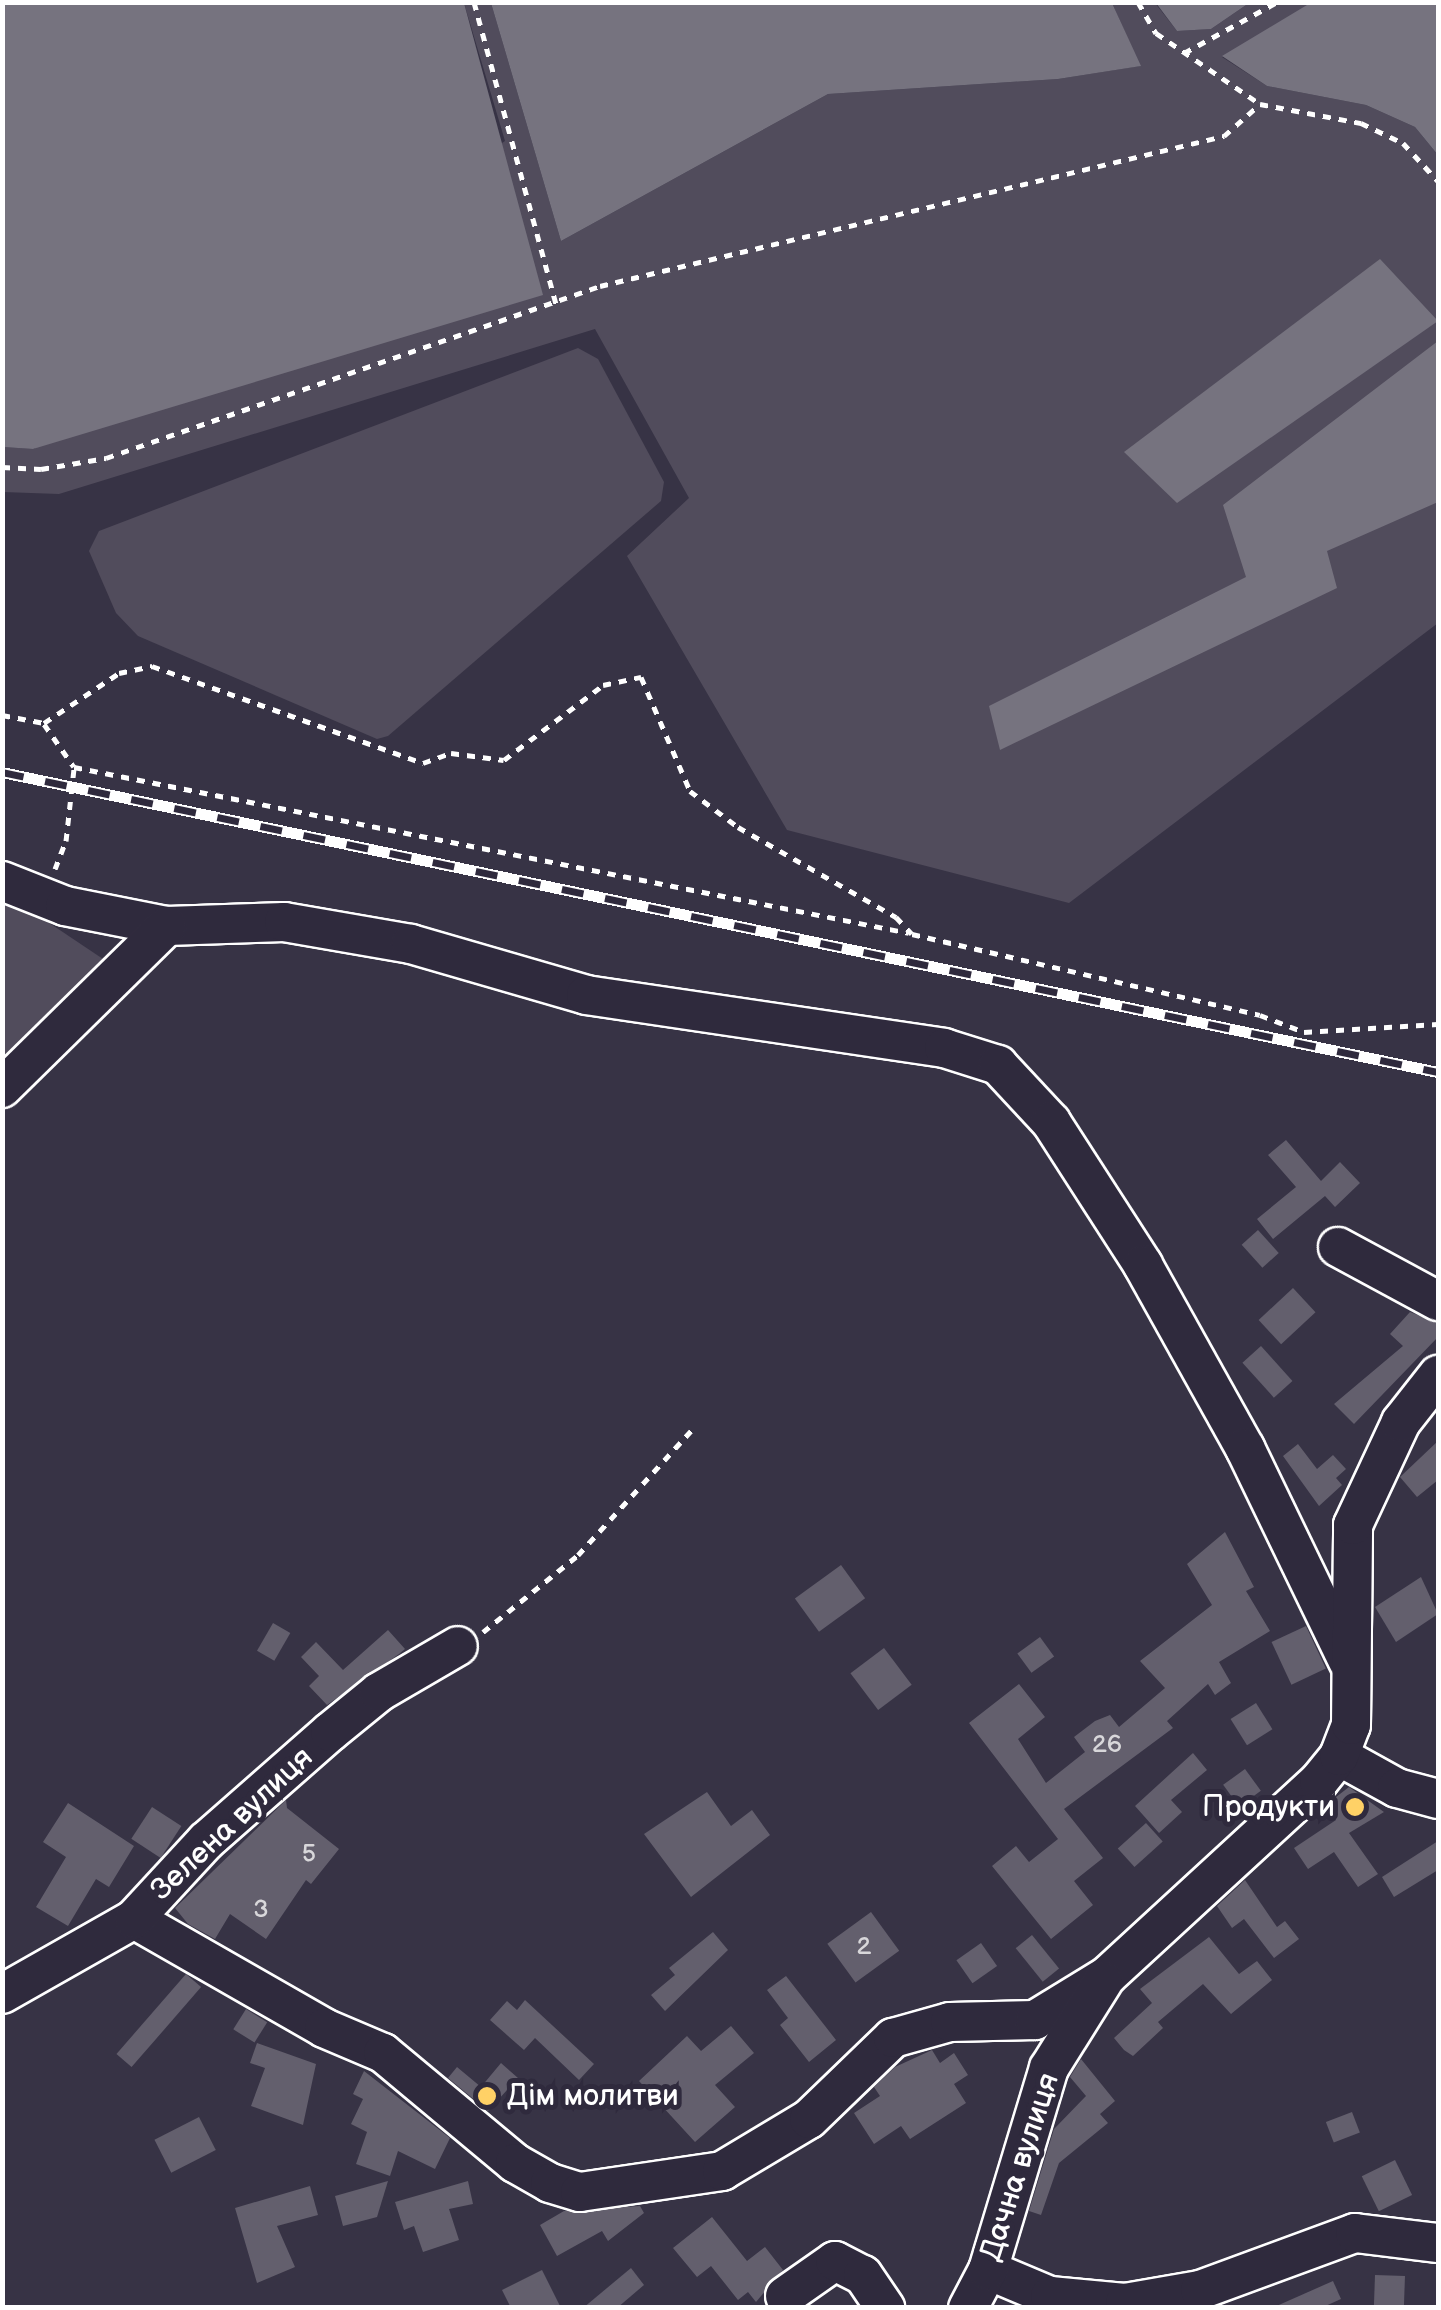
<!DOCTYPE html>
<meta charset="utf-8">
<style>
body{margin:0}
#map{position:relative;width:1441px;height:2310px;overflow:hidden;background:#373345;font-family:"Balsamiq Sans",sans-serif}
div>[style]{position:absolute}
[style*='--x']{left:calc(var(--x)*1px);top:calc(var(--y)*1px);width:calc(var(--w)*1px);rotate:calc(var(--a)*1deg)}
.green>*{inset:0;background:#514c5c}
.water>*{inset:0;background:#76737f}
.building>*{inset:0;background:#635f6d;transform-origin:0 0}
.path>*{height:5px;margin-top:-2.5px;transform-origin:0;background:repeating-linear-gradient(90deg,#fff 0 8px,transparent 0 16px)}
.roads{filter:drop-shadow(2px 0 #fff) drop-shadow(-2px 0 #fff) drop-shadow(0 2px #fff) drop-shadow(0 -2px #fff)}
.minor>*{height:38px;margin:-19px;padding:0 19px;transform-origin:19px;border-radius:19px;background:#2f2a3d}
.rail>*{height:11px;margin-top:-5.5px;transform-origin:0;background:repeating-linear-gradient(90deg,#2f2a3d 0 22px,#fff 0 44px);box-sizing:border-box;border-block:2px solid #fff}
.dots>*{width:28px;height:28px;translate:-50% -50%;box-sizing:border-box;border:5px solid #2f2a3d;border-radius:50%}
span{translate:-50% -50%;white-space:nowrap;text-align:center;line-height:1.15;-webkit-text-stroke:10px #2f2a3d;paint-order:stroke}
.number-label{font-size:25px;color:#d8d7da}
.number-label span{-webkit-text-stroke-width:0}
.poi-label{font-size:30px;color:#fff}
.right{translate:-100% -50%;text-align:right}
.left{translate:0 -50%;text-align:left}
.street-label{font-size:30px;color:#fff}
.frame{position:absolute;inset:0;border:5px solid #fff;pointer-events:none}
</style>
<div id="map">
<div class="green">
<div style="clip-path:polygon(464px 3px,491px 3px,561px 241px,828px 94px,1058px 79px,1140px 66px,1112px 3px,1155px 3px,1177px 31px,1211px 29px,1249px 3px,1312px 3px,1222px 57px,1267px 86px,1366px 105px,1415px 127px,1438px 155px,1438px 623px,1069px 903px,787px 830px,627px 556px,689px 498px,595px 329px,59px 494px,3px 492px,3px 447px,34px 449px,505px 141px)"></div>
<div style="clip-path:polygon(578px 348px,598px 359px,664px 482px,661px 501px,388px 736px,377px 739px,138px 636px,116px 613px,89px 551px,99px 531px)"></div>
<div style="clip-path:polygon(3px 892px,115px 967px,3px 1072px)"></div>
</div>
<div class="water">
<div style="clip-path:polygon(1312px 2px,1438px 3px,1438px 155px,1415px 127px,1366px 105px,1267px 86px,1222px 56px)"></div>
<div style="clip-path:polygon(2px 3px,464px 3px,543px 295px,33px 449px,3px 447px)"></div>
<div style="clip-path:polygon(491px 3px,1112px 3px,1141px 66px,1058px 79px,828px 94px,561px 241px)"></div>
<div style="clip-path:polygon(1156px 3px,1155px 3px,1249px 3px,1211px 29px,1177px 31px)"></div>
<div style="clip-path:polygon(1380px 259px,1438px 321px,1177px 503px,1124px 452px)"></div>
<div style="clip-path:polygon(1438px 341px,1438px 502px,1327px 551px,1337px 588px,1000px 750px,989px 706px,1246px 577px,1223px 505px)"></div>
</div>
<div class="building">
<div style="clip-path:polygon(1286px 1140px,1321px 1181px,1340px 1162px,1360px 1183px,1335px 1207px,1325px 1196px,1273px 1239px,1257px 1219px,1296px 1187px,1268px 1155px)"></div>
<div style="left:1258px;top:1230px;width:31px;height:22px;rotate:48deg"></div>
<div style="left:1293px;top:1288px;width:33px;height:47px;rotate:47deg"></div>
<div style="clip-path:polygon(1410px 1312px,1438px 1323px,1438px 1337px,1354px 1424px,1334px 1404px,1403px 1346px,1390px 1334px)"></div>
<div style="left:1261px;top:1346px;width:47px;height:25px;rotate:48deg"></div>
<div style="clip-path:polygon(1438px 1441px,1438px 1480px,1417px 1497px,1400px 1477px)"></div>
<div style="clip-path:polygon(1298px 1444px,1317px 1469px,1333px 1455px,1346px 1469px,1336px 1478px,1342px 1485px,1319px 1506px,1283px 1456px)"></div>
<div style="clip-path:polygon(1225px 1532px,1254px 1587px,1246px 1591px,1270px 1631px,1219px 1662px,1231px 1683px,1215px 1695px,1208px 1684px,1167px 1721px,1173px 1728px,1064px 1809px,1103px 1858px,1074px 1881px,1093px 1905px,1051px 1939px,992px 1866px,1016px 1846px,1029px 1862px,1058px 1839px,969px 1723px,1019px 1684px,1045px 1717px,1018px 1739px,1046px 1783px,1085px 1752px,1074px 1737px,1095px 1721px,1110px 1715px,1119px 1727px,1165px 1688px,1140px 1661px,1212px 1605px,1187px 1564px)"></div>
<div style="left:841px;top:1565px;width:41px;height:57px;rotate:54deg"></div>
<div style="clip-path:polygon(1421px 1577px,1438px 1614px,1396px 1642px,1375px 1607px)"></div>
<div style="left:273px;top:1623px;width:20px;height:32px;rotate:30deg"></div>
<div style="left:1306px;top:1626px;width:47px;height:38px;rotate:65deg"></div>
<div style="clip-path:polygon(388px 1630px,405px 1649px,399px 1654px,327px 1705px,309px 1686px,319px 1676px,301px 1657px,316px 1642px,343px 1670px)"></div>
<div style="left:1040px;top:1637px;width:24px;height:28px;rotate:54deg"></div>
<div style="left:884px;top:1648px;width:46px;height:42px;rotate:53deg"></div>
<div style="left:1256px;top:1703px;width:31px;height:30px;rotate:58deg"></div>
<div style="clip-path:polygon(1193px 1753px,1207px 1770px,1171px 1800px,1182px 1812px,1159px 1833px,1135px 1806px)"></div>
<div style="left:1245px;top:1769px;width:27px;height:27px;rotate:54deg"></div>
<div style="clip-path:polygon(1349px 1787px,1384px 1812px,1349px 1833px,1378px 1874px,1358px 1887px,1334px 1852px,1308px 1869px,1294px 1848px,1336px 1820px,1327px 1804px)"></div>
<div style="clip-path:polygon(707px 1792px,731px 1826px,752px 1810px,770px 1835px,691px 1897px,644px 1834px)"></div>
<div style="clip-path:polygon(286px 1800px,287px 1808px,339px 1849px,311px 1884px,306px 1880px,266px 1939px,230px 1914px,215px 1939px,188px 1924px,175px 1908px)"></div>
<div style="clip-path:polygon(68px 1803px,134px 1846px,109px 1887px,96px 1879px,68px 1926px,36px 1907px,66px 1857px,43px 1842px)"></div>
<div style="left:152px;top:1807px;width:35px;height:38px;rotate:33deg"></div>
<div style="left:1146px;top:1823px;width:25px;height:38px;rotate:48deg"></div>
<div style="clip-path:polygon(1438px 1841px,1438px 1870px,1394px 1897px,1382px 1877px)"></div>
<div style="clip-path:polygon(1245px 1880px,1277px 1927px,1285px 1921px,1299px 1939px,1274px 1958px,1244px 1919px,1232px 1928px,1217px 1906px)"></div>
<div style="left:871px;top:1912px;width:48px;height:54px;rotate:54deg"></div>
<div style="clip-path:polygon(713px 1932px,728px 1950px,665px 2011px,651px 1995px,675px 1975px,669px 1968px)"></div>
<div style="left:1032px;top:1935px;width:43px;height:21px;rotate:51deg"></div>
<div style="clip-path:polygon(1209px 1937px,1239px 1974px,1257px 1961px,1272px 1980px,1231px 2014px,1203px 1984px,1158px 2022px,1163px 2028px,1133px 2056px,1124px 2050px,1114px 2038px,1152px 2003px,1140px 1989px)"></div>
<div style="left:981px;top:1943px;width:28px;height:30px;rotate:55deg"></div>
<div style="left:186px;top:1974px;width:20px;height:106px;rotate:41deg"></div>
<div style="clip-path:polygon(786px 1976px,836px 2040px,809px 2062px,780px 2025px,788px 2018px,767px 1990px)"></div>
<div style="clip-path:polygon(525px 2000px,594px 2064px,579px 2080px,535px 2038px,524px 2050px,490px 2020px,507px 2001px,517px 2010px)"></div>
<div style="left:246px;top:2009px;width:25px;height:24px;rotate:32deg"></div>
<div style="clip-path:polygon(731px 2026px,754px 2053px,715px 2085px,735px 2107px,695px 2142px,639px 2081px,687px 2036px,701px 2051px)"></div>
<div style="clip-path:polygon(257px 2043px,316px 2064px,303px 2125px,251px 2106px,265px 2068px,250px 2063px)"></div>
<div style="clip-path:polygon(932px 2050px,940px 2063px,954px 2053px,968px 2075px,954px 2084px,966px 2103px,910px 2139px,901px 2126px,874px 2144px,854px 2113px,880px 2096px,874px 2087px,895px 2067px)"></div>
<div style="clip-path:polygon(1081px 2059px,1115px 2101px,1100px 2114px,1108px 2123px,1059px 2163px,1041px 2215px,1029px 2211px,1054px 2129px,1086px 2096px,1070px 2077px)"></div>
<div style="clip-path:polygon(501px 2063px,518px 2078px,488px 2111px,448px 2078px,457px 2067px,481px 2087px)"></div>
<div style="clip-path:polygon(364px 2071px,450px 2138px,435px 2169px,398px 2151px,390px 2176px,356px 2164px,367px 2132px,351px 2124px,363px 2099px,353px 2094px)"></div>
<div style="left:1352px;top:2112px;width:22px;height:28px;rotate:69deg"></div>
<div style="left:199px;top:2117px;width:37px;height:50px;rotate:63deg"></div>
<div style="left:1395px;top:2160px;width:39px;height:37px;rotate:64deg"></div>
<div style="clip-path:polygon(388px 2181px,377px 2217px,343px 2226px,335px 2196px)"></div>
<div style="clip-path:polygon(468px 2181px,473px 2204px,449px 2209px,459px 2240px,423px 2252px,414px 2226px,404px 2230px,395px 2202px)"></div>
<div style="clip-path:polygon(310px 2186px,318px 2215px,277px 2226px,295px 2267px,257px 2283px,235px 2208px)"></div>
<div style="clip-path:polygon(640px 2206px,644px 2213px,608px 2241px,602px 2231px,557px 2256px,540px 2225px,564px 2211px)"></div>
<div style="clip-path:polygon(712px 2217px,747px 2261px,765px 2247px,783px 2270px,756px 2302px,748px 2292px,738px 2300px,711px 2266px,697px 2277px,673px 2248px)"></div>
<div style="clip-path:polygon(631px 2268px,644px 2285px,617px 2308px,583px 2308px)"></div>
<div style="clip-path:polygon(542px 2270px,561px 2308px,511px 2308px,502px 2290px)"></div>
<div style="left:1375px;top:2275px;width:30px;height:33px;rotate:2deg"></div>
<div style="clip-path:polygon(1333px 2281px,1341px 2299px,1321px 2308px,1272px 2308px)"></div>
</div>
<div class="path">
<div style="--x:474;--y:2;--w:313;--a:74.8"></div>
<div style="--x:1138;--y:2;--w:36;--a:60"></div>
<div style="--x:1156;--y:33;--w:126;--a:34.3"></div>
<div style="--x:1260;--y:104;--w:103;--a:10.7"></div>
<div style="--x:1361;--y:123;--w:47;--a:25.5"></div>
<div style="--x:1403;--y:143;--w:52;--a:47.4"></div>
<div style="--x:1184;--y:53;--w:106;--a:-28.7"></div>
<div style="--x:2;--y:467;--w:39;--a:3"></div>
<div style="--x:41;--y:469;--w:66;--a:-9.6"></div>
<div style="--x:106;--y:458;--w:523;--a:-19.2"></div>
<div style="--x:600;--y:286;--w:642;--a:-13.52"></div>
<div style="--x:1224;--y:136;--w:48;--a:-41.6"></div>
<div style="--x:2;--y:715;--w:43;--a:10.8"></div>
<div style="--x:44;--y:723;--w:90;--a:-33.7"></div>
<div style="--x:119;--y:673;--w:34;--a:-12"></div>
<div style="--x:152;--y:666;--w:288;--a:19.7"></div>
<div style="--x:423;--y:763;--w:30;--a:-20"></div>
<div style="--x:451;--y:753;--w:53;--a:7.5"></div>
<div style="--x:504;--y:760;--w:124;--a:-37.1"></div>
<div style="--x:603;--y:685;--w:39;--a:-12"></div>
<div style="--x:641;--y:677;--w:124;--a:66.7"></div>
<div style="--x:690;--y:791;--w:60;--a:36.9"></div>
<div style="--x:738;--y:827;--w:182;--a:29.7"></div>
<div style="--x:896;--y:917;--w:23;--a:47"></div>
<div style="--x:912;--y:934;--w:357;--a:13.1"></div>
<div style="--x:1260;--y:1015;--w:47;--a:21.1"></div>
<div style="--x:1304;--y:1032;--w:134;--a:-3.4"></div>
<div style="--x:44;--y:724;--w:52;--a:55.1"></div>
<div style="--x:74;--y:767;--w:851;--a:11.24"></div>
<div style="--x:55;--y:869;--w:30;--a:-69"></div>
<div style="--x:66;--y:841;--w:73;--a:-83.7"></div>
<div style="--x:483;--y:1632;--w:122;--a:-39"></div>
<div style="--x:578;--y:1555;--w:168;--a:-47.7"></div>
</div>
<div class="roads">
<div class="minor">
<div style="--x:2;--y:881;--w:68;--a:21.6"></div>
<div style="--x:65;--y:906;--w:104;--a:11.1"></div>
<div style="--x:167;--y:926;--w:117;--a:-2"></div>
<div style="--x:284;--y:922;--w:129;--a:9.8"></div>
<div style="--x:411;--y:944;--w:182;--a:16.2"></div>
<div style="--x:586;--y:995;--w:362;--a:8.4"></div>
<div style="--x:944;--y:1048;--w:57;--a:17.5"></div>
<div style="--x:998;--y:1065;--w:78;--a:47.1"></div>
<div style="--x:1051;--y:1122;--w:170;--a:57.2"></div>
<div style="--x:1143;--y:1265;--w:210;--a:60.9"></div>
<div style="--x:1245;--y:1448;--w:237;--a:64.2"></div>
<div style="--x:2;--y:1088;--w:231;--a:-44.5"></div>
<div style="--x:1338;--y:1247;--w:114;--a:28.4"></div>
<div style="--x:1339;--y:1756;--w:66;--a:28.9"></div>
<div style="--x:1397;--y:1788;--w:42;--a:15"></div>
<div style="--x:134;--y:1919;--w:219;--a:29.8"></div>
<div style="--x:324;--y:2028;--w:64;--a:23"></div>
<div style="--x:383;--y:2053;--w:172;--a:39.8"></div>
<div style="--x:515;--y:2163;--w:40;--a:29.7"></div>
<div style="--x:550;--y:2183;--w:31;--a:17"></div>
<div style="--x:580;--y:2192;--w:144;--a:-8.4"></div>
<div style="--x:722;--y:2171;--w:101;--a:-30.9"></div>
<div style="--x:809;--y:2119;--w:117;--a:-44"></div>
<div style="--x:893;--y:2038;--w:59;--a:-15.7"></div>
<div style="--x:950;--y:2022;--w:85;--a:-1.3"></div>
<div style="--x:1035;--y:2020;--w:84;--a:-31.4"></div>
<div style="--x:1107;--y:1976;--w:288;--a:-42.6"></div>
<div style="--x:1319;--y:1781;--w:32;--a:-51"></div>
<div style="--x:1339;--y:1756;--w:33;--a:-69"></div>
<div style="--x:1351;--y:1725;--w:200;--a:-89.4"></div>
<div style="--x:1353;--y:1525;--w:114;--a:-65"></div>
<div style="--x:1401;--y:1422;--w:60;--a:-51.8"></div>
<div style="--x:2;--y:1994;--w:152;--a:-29.6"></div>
<div style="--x:134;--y:1919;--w:106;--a:-47.3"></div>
<div style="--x:206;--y:1841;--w:165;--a:-41.3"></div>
<div style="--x:330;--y:1732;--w:63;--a:-39.2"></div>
<div style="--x:379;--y:1692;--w:91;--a:-30.2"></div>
<div style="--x:988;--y:2270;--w:67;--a:22.8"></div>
<div style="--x:1050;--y:2296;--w:75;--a:5.3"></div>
<div style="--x:1125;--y:2303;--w:76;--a:-9.8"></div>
<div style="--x:1200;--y:2290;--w:165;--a:-20.2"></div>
<div style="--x:1355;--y:2233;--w:84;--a:6.9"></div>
<div style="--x:785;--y:2296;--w:61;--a:-35"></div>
<div style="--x:835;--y:2261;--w:31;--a:27"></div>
<div style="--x:863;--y:2275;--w:40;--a:56"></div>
<div style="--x:968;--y:2308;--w:43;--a:-62.2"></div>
<div style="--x:988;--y:2270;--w:211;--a:-73.2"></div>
<div style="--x:1049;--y:2068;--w:102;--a:-57.9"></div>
</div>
</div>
<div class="rail">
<div style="--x:2;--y:772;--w:1467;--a:11.8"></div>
</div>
<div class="dots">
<div style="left:1355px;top:1807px;background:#ffd166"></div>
<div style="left:487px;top:2096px;background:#ffd166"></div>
</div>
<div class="number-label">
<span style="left:1107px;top:1745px">26</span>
<span style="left:309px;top:1854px">5</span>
<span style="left:261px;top:1910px">3</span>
<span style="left:864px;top:1947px">2</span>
</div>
<div class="poi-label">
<span class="right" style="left:1335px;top:1807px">Продукти</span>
<span class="left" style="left:507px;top:2096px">Дім молитви</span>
</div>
<div class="street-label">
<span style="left:232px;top:1824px;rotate:-43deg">Зелена вулиця</span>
<span style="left:1020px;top:2167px;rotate:-72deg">Дачна вулиця</span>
</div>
<div class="frame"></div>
</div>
